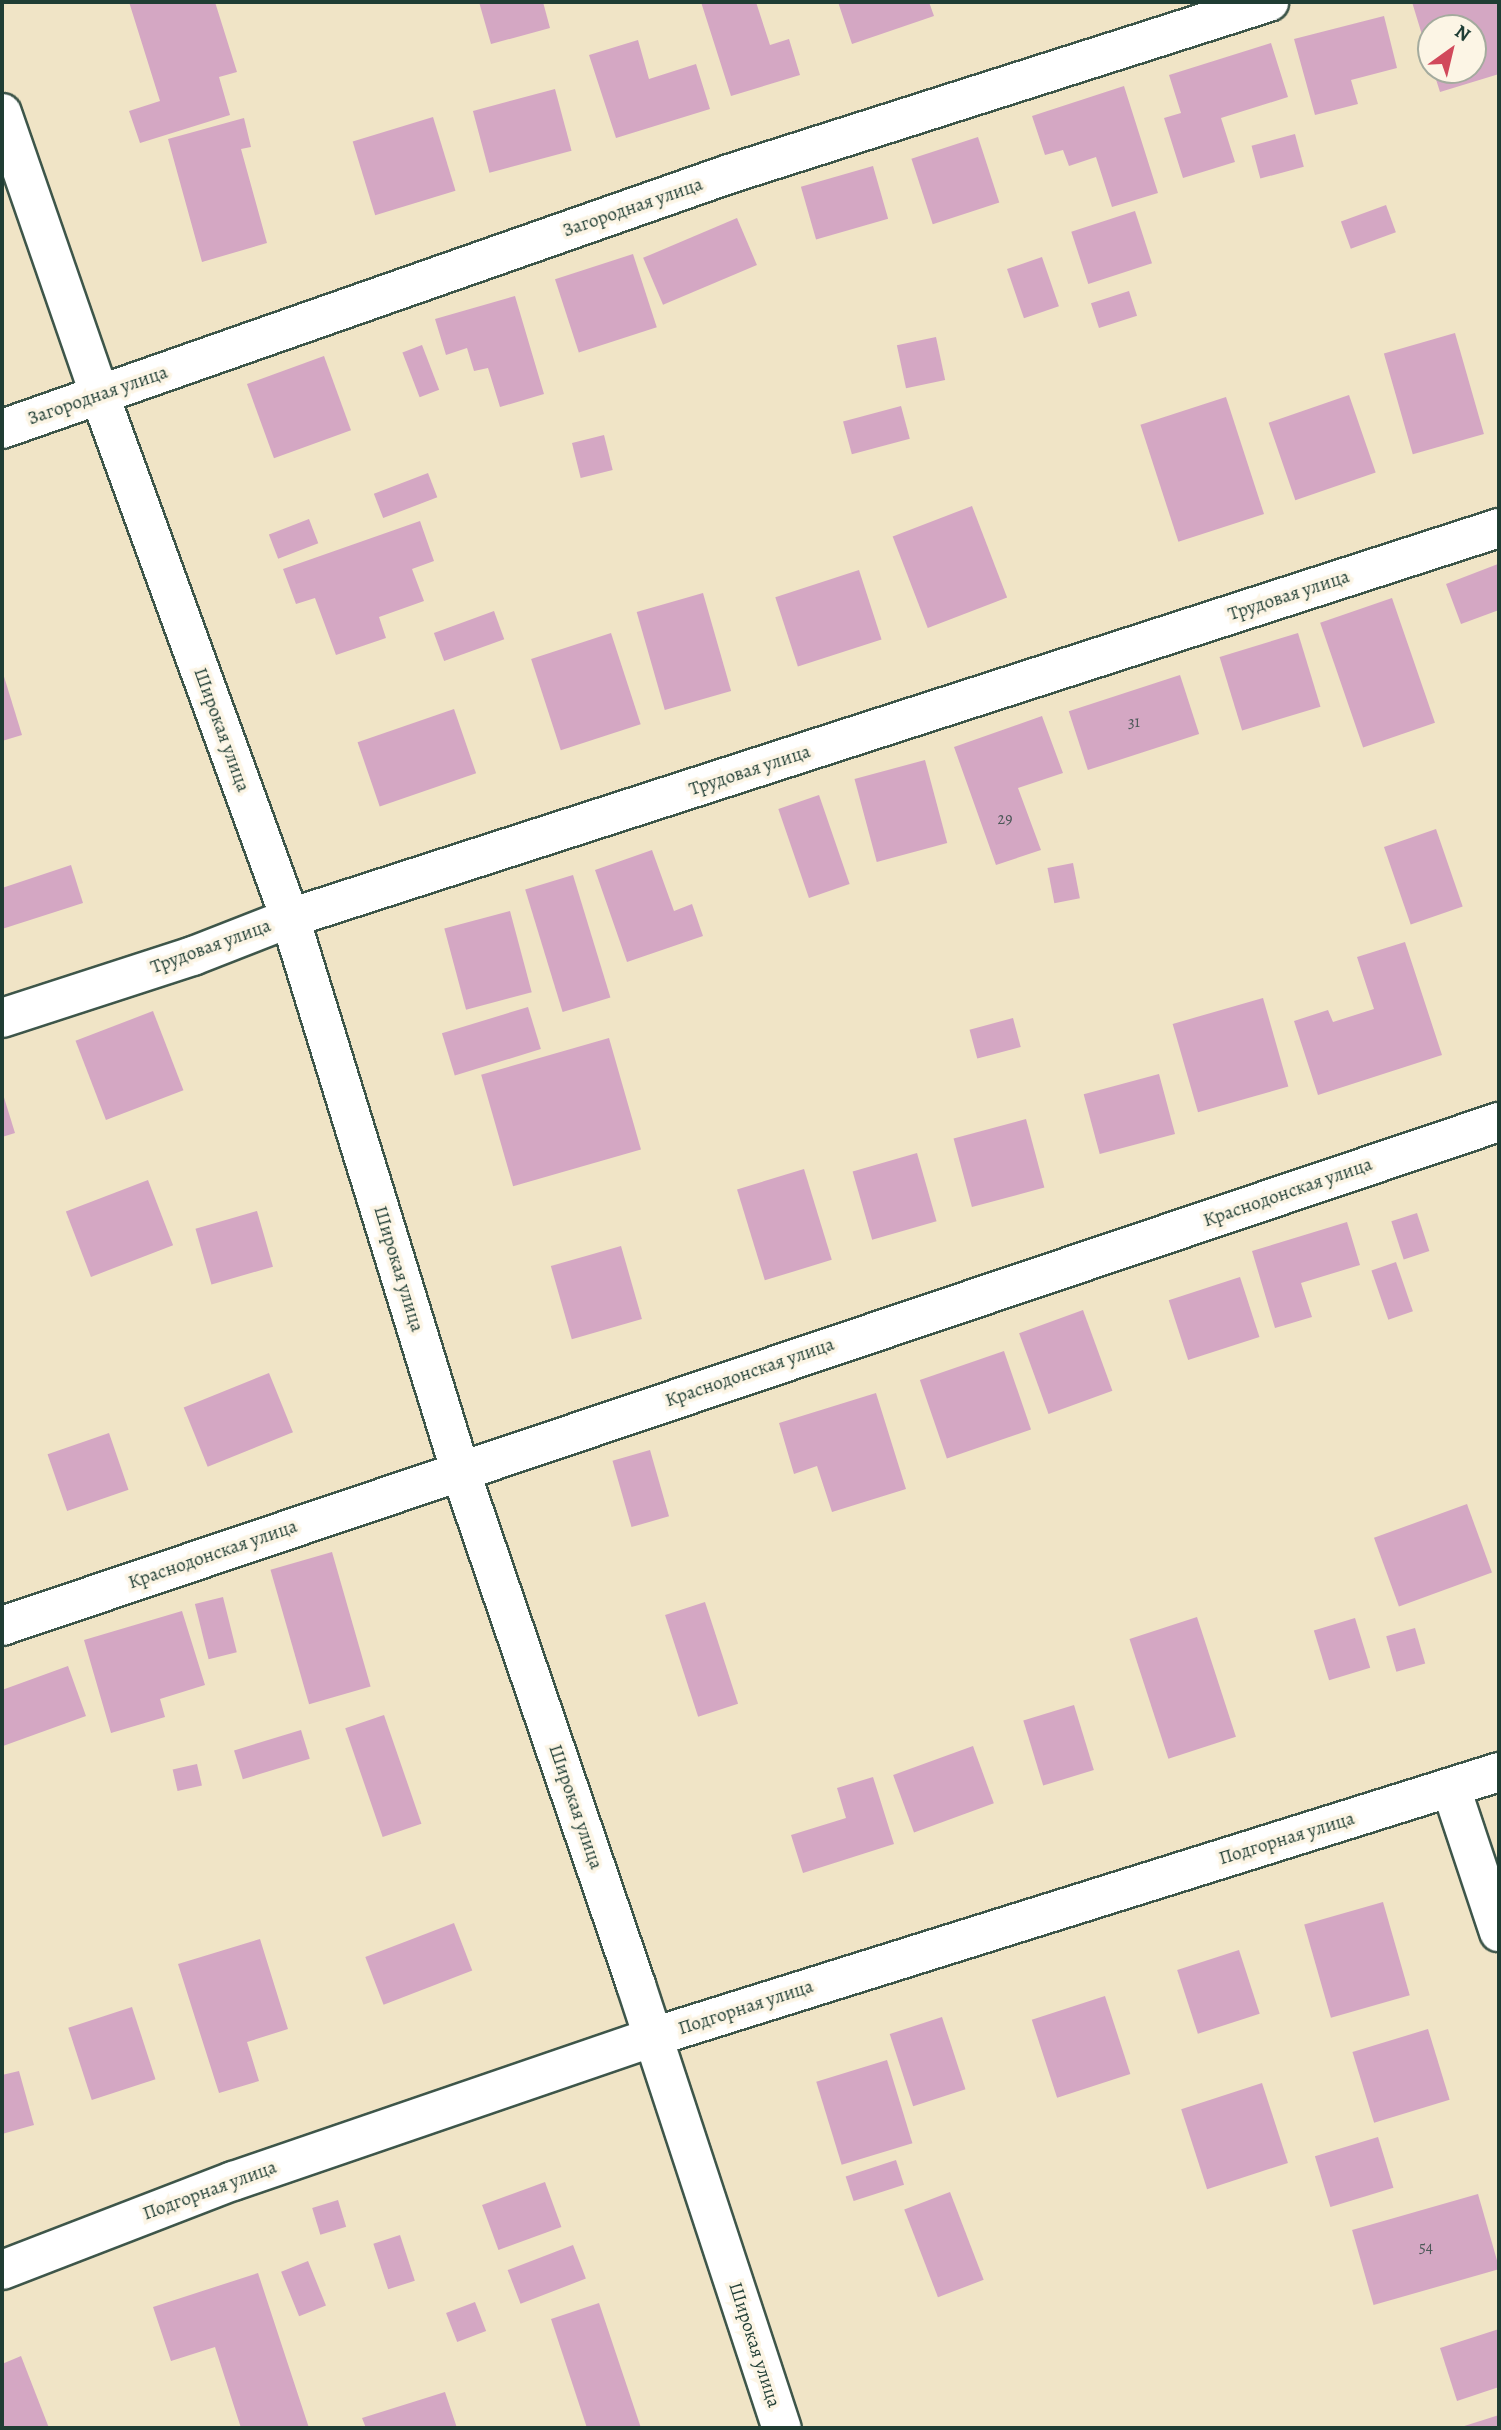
<!DOCTYPE html>
<meta charset="utf-8">
<style>
body{margin:0}
#map{position:relative;width:1501px;height:2430px;overflow:hidden;background:#f0e4c6;font-family:Alegreya,serif}
div>[style]{position:absolute}
[style*='--x']{left:calc(var(--x)*1px);top:calc(var(--y)*1px);width:calc(var(--w)*1px);rotate:calc(var(--a)*1deg)}
.building>*{inset:0;background:#d4a7c3;transform-origin:0 0}
.roads{filter:drop-shadow(2px 0 #3e564a) drop-shadow(-2px 0 #3e564a) drop-shadow(0 2px #3e564a) drop-shadow(0 -2px #3e564a)}
.minor>*{height:38px;margin:-19px;padding:0 19px;transform-origin:19px;border-radius:19px;background:#fff}
span{translate:-50% -50%;white-space:nowrap;text-align:center;line-height:1.15;-webkit-text-stroke:7px #fcf5e5;paint-order:stroke}
.number-label{font-size:16px;color:#4c5858}
.number-label span{-webkit-text-stroke-width:0}
.street-label{font-size:19px;color:#1f3d34}
.frame{position:absolute;inset:0;border:4px solid #1f3d34;pointer-events:none}
.north{position:absolute;left:1417px;top:14px;width:70px;height:70px;box-sizing:border-box;background:#fcf5e5;border:2px solid #a4ab9e;border-radius:50%;rotate:34deg;font-size:19px;font-weight:700;line-height:28px;text-align:center;color:#1f3d34}
.north::after{content:'';display:block;margin:auto;width:24px;height:32px;background:#d1495b;clip-path:polygon(50% 0,100% 100%,50% 72%,0 100%)}
</style>
<div id="map">
<div class="building">
<div style="clip-path:polygon(129px 2px,215px 2px,237px 72px,219px 77px,230px 115px,140px 143px,129px 111px,160px 101px)"></div>
<div style="clip-path:polygon(479px 2px,543px 2px,550px 28px,491px 44px)"></div>
<div style="clip-path:polygon(701px 2px,756px 2px,770px 45px,789px 39px,800px 75px,731px 96px)"></div>
<div style="clip-path:polygon(838px 2px,929px 2px,934px 16px,852px 44px)"></div>
<div style="clip-path:polygon(1412px 2px,1499px 2px,1499px 74px,1440px 92px,1433px 70px,1473px 70px,1473px 28px,1431px 28px,1430px 61px)"></div>
<div style="clip-path:polygon(1384px 16px,1397px 68px,1351px 80px,1358px 104px,1315px 115px,1294px 39px)"></div>
<div style="clip-path:polygon(638px 40px,649px 79px,696px 64px,710px 109px,616px 138px,589px 55px)"></div>
<div style="clip-path:polygon(1271px 43px,1288px 97px,1221px 118px,1235px 162px,1183px 178px,1164px 118px,1181px 113px,1169px 75px)"></div>
<div style="clip-path:polygon(1124px 86px,1158px 193px,1112px 207px,1096px 157px,1069px 166px,1063px 150px,1045px 155px,1032px 116px)"></div>
<div style="left:555px;top:89px;width:64px;height:85px;rotate:75deg"></div>
<div style="left:433px;top:117px;width:77px;height:84px;rotate:73deg"></div>
<div style="clip-path:polygon(244px 118px,251px 147px,241px 149px,267px 243px,202px 262px,168px 139px)"></div>
<div style="left:1295px;top:134px;width:34px;height:45px;rotate:75deg"></div>
<div style="left:978px;top:137px;width:69px;height:70px;rotate:72deg"></div>
<div style="left:873px;top:166px;width:55px;height:75px;rotate:74deg"></div>
<div style="left:1386px;top:205px;width:29px;height:48px;rotate:70deg"></div>
<div style="left:1135px;top:211px;width:55px;height:67px;rotate:72deg"></div>
<div style="left:737px;top:218px;width:51px;height:102px;rotate:67deg"></div>
<div style="left:633px;top:254px;width:77px;height:82px;rotate:72deg"></div>
<div style="left:1042px;top:257px;width:52px;height:37px;rotate:71deg"></div>
<div style="left:1129px;top:291px;width:26px;height:40px;rotate:72deg"></div>
<div style="clip-path:polygon(515px 296px,544px 394px,500px 407px,488px 368px,474px 371px,467px 348px,446px 355px,435px 319px)"></div>
<div style="left:1455px;top:333px;width:105px;height:74px;rotate:74deg"></div>
<div style="left:936px;top:337px;width:44px;height:40px;rotate:78deg"></div>
<div style="left:422px;top:345px;width:48px;height:21px;rotate:69deg"></div>
<div style="left:324px;top:356px;width:79px;height:82px;rotate:70deg"></div>
<div style="left:1349px;top:395px;width:82px;height:85px;rotate:71deg"></div>
<div style="left:1226px;top:397px;width:123px;height:90px;rotate:72deg"></div>
<div style="left:901px;top:406px;width:34px;height:60px;rotate:75deg"></div>
<div style="left:604px;top:435px;width:36px;height:33px;rotate:76deg"></div>
<div style="left:428px;top:473px;width:26px;height:58px;rotate:69deg"></div>
<div style="left:972px;top:506px;width:98px;height:85px;rotate:69deg"></div>
<div style="left:309px;top:519px;width:26px;height:43px;rotate:69deg"></div>
<div style="clip-path:polygon(420px 521px,434px 561px,412px 569px,424px 601px,379px 617px,386px 638px,336px 655px,315px 598px,296px 604px,283px 569px)"></div>
<div style="clip-path:polygon(1498px 564px,1499px 610px,1461px 624px,1446px 584px)"></div>
<div style="left:859px;top:570px;width:73px;height:88px;rotate:72deg"></div>
<div style="left:703px;top:593px;width:102px;height:69px;rotate:74deg"></div>
<div style="left:1392px;top:598px;width:132px;height:76px;rotate:71deg"></div>
<div style="left:494px;top:611px;width:30px;height:64px;rotate:70deg"></div>
<div style="left:611px;top:633px;width:96px;height:84px;rotate:72deg"></div>
<div style="left:1298px;top:633px;width:77px;height:82px;rotate:73deg"></div>
<div style="clip-path:polygon(2px 670px,22px 735px,2px 741px)"></div>
<div style="left:1180px;top:675px;width:62px;height:117px;rotate:72deg"></div>
<div style="left:454px;top:709px;width:68px;height:102px;rotate:71deg"></div>
<div style="clip-path:polygon(1042px 716px,1063px 773px,1018px 788px,1041px 850px,996px 865px,954px 747px)"></div>
<div style="left:925px;top:760px;width:86px;height:73px;rotate:75deg"></div>
<div style="left:819px;top:795px;width:94px;height:43px;rotate:71deg"></div>
<div style="left:1436px;top:829px;width:82px;height:55px;rotate:71deg"></div>
<div style="clip-path:polygon(652px 850px,674px 911px,692px 904px,703px 936px,627px 962px,595px 870px)"></div>
<div style="left:1073px;top:863px;width:36px;height:26px;rotate:79deg"></div>
<div style="clip-path:polygon(71px 865px,83px 903px,2px 929px,2px 888px)"></div>
<div style="left:573px;top:875px;width:128px;height:50px;rotate:73deg"></div>
<div style="left:510px;top:911px;width:84px;height:68px;rotate:75deg"></div>
<div style="clip-path:polygon(1405px 942px,1442px 1055px,1318px 1095px,1294px 1021px,1328px 1010px,1333px 1022px,1374px 1009px,1357px 957px)"></div>
<div style="left:1263px;top:998px;width:92px;height:94px;rotate:74deg"></div>
<div style="left:528px;top:1007px;width:44px;height:90px;rotate:73deg"></div>
<div style="left:153px;top:1011px;width:85px;height:83px;rotate:69deg"></div>
<div style="left:1013px;top:1018px;width:30px;height:45px;rotate:75deg"></div>
<div style="left:609px;top:1038px;width:116px;height:133px;rotate:74deg"></div>
<div style="left:1159px;top:1074px;width:62px;height:78px;rotate:75deg"></div>
<div style="clip-path:polygon(2px 1091px,15px 1133px,2px 1137px)"></div>
<div style="left:1026px;top:1119px;width:71px;height:75px;rotate:75deg"></div>
<div style="left:917px;top:1153px;width:71px;height:67px;rotate:74deg"></div>
<div style="left:804px;top:1169px;width:95px;height:70px;rotate:73deg"></div>
<div style="left:148px;top:1180px;width:70px;height:88px;rotate:69deg"></div>
<div style="left:257px;top:1211px;width:58px;height:64px;rotate:74deg"></div>
<div style="left:1417px;top:1213px;width:40px;height:27px;rotate:72deg"></div>
<div style="clip-path:polygon(1347px 1222px,1360px 1265px,1301px 1283px,1312px 1317px,1275px 1328px,1252px 1251px)"></div>
<div style="left:621px;top:1246px;width:76px;height:73px;rotate:74deg"></div>
<div style="left:1396px;top:1262px;width:52px;height:26px;rotate:71deg"></div>
<div style="left:1240px;top:1277px;width:63px;height:75px;rotate:72deg"></div>
<div style="left:1083px;top:1310px;width:86px;height:68px;rotate:70deg"></div>
<div style="left:1004px;top:1351px;width:83px;height:89px;rotate:71deg"></div>
<div style="left:269px;top:1373px;width:64px;height:92px;rotate:68deg"></div>
<div style="clip-path:polygon(876px 1393px,906px 1489px,832px 1512px,817px 1466px,794px 1474px,779px 1423px)"></div>
<div style="left:109px;top:1433px;width:60px;height:65px;rotate:71deg"></div>
<div style="left:650px;top:1450px;width:69px;height:39px;rotate:74deg"></div>
<div style="left:1467px;top:1504px;width:73px;height:99px;rotate:70deg"></div>
<div style="left:332px;top:1552px;width:140px;height:64px;rotate:74deg"></div>
<div style="left:223px;top:1597px;width:57px;height:29px;rotate:76deg"></div>
<div style="left:705px;top:1602px;width:107px;height:42px;rotate:72deg"></div>
<div style="clip-path:polygon(182px 1611px,205px 1685px,160px 1699px,165px 1717px,111px 1733px,84px 1640px)"></div>
<div style="left:1197px;top:1617px;width:126px;height:71px;rotate:72deg"></div>
<div style="left:1355px;top:1618px;width:52px;height:43px;rotate:73deg"></div>
<div style="left:1415px;top:1628px;width:37px;height:30px;rotate:74deg"></div>
<div style="clip-path:polygon(68px 1666px,86px 1716px,3px 1746px,2px 1690px)"></div>
<div style="left:1074px;top:1705px;width:68px;height:53px;rotate:73deg"></div>
<div style="left:384px;top:1715px;width:115px;height:41px;rotate:71deg"></div>
<div style="left:301px;top:1730px;width:30px;height:70px;rotate:73deg"></div>
<div style="left:973px;top:1746px;width:61px;height:85px;rotate:70deg"></div>
<div style="left:197px;top:1764px;width:22px;height:25px;rotate:77deg"></div>
<div style="clip-path:polygon(873px 1777px,894px 1844px,803px 1873px,791px 1835px,846px 1818px,837px 1788px)"></div>
<div style="left:1383px;top:1902px;width:97px;height:82px;rotate:74deg"></div>
<div style="left:454px;top:1923px;width:51px;height:95px;rotate:69deg"></div>
<div style="clip-path:polygon(260px 1939px,288px 2029px,247px 2042px,259px 2081px,219px 2093px,178px 1964px)"></div>
<div style="left:1239px;top:1950px;width:67px;height:65px;rotate:72deg"></div>
<div style="left:1105px;top:1996px;width:82px;height:77px;rotate:72deg"></div>
<div style="left:132px;top:2007px;width:76px;height:67px;rotate:72deg"></div>
<div style="left:942px;top:2017px;width:76px;height:55px;rotate:72deg"></div>
<div style="left:1428px;top:2029px;width:74px;height:79px;rotate:73deg"></div>
<div style="left:887px;top:2060px;width:87px;height:74px;rotate:73deg"></div>
<div style="clip-path:polygon(19px 2071px,34px 2125px,2px 2134px,2px 2075px)"></div>
<div style="left:1262px;top:2083px;width:84px;height:85px;rotate:72deg"></div>
<div style="left:1378px;top:2137px;width:53px;height:66px;rotate:73deg"></div>
<div style="left:896px;top:2160px;width:26px;height:53px;rotate:72deg"></div>
<div style="left:545px;top:2182px;width:48px;height:67px;rotate:70deg"></div>
<div style="left:950px;top:2192px;width:94px;height:49px;rotate:69deg"></div>
<div style="left:1478px;top:2194px;width:78px;height:131px;rotate:74deg"></div>
<div style="left:338px;top:2200px;width:28px;height:27px;rotate:73deg"></div>
<div style="left:400px;top:2235px;width:48px;height:28px;rotate:72deg"></div>
<div style="left:573px;top:2245px;width:36px;height:70px;rotate:69deg"></div>
<div style="left:308px;top:2261px;width:48px;height:29px;rotate:68deg"></div>
<div style="clip-path:polygon(258px 2273px,309px 2428px,241px 2428px,215px 2347px,171px 2361px,153px 2307px)"></div>
<div style="left:475px;top:2302px;width:31px;height:31px;rotate:69deg"></div>
<div style="clip-path:polygon(599px 2303px,641px 2428px,587px 2428px,551px 2319px)"></div>
<div style="clip-path:polygon(1499px 2329px,1499px 2387px,1457px 2401px,1440px 2348px)"></div>
<div style="clip-path:polygon(21px 2356px,49px 2428px,2px 2428px,2px 2364px)"></div>
<div style="clip-path:polygon(445px 2392px,457px 2428px,366px 2428px,362px 2418px)"></div>
<div style="clip-path:polygon(1499px 2415px,1499px 2428px,1458px 2428px)"></div>
</div>
<div class="roads">
<div class="minor">
<div style="--x:2;--y:113;--w:299;--a:70.9"></div>
<div style="--x:100;--y:396;--w:556;--a:70"></div>
<div style="--x:290;--y:918;--w:581;--a:72.88"></div>
<div style="--x:461;--y:1473;--w:541;--a:71.13"></div>
<div style="--x:636;--y:1985;--w:466;--a:71.8"></div>
<div style="--x:2;--y:429;--w:770;--a:-19.33"></div>
<div style="--x:729;--y:174;--w:567;--a:-17.67"></div>
<div style="--x:2;--y:1018;--w:201;--a:-18"></div>
<div style="--x:193;--y:956;--w:104;--a:-21.4"></div>
<div style="--x:290;--y:918;--w:1270;--a:-17.88"></div>
<div style="--x:2;--y:1626;--w:1580;--a:-18.61"></div>
<div style="--x:1451;--y:1788;--w:152;--a:71.6"></div>
<div style="--x:2;--y:2270;--w:248;--a:-21.1"></div>
<div style="--x:233;--y:2181;--w:444;--a:-18.9"></div>
<div style="--x:653;--y:2037;--w:887;--a:-17.39"></div>
</div>
</div>
<div class="number-label">
<span style="left:1134px;top:722px">31</span>
<span style="left:1005px;top:819px">29</span>
<span style="left:1426px;top:2247px">54</span>
</div>
<div class="street-label">
<span style="left:633px;top:208px;rotate:-19deg">Загородная улица</span>
<span style="left:98px;top:396px;rotate:-19deg">Загородная улица</span>
<span style="left:1289px;top:596px;rotate:-18deg">Трудовая улица</span>
<span style="left:221px;top:730px;rotate:70deg">Широкая улица</span>
<span style="left:750px;top:771px;rotate:-18deg">Трудовая улица</span>
<span style="left:211px;top:947px;rotate:-20deg">Трудовая улица</span>
<span style="left:1288px;top:1193px;rotate:-19deg">Краснодонская улица</span>
<span style="left:398px;top:1269px;rotate:73deg">Широкая улица</span>
<span style="left:750px;top:1373px;rotate:-19deg">Краснодонская улица</span>
<span style="left:213px;top:1555px;rotate:-19deg">Краснодонская улица</span>
<span style="left:575px;top:1807px;rotate:71deg">Широкая улица</span>
<span style="left:1287px;top:1839px;rotate:-17deg">Подгорная улица</span>
<span style="left:746px;top:2008px;rotate:-18deg">Подгорная улица</span>
<span style="left:210px;top:2191px;rotate:-20deg">Подгорная улица</span>
<span style="left:754px;top:2345px;rotate:72deg">Широкая улица</span>
</div>
<div class="frame"></div>
<div class="north">N</div>
</div>
